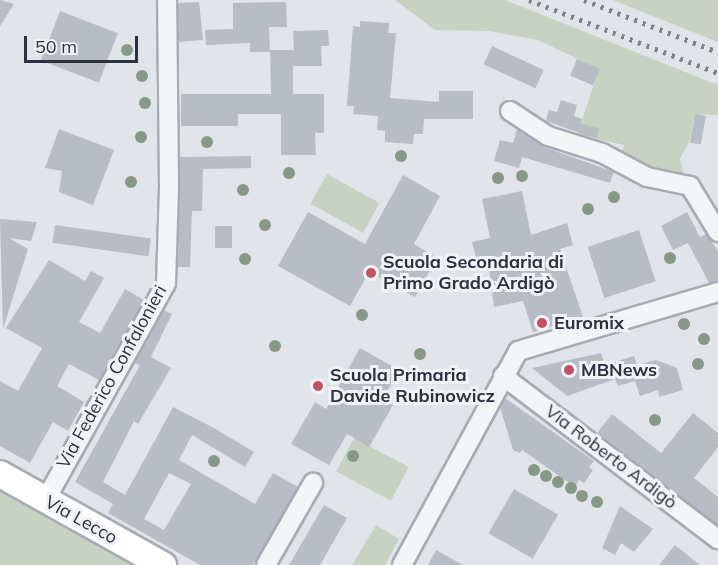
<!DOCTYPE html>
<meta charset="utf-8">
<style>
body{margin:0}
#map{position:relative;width:718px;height:565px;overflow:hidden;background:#e1e4e8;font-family:Mulish,sans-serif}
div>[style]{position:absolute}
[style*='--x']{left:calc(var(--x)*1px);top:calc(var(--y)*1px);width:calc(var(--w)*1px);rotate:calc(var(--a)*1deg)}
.green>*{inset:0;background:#c7d2c3;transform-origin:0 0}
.building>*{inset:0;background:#b8bdc5;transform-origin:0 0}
.roads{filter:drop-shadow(2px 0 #a7abb2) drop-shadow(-2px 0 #a7abb2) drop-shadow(0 2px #a7abb2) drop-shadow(0 -2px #a7abb2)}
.street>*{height:18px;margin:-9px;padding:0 9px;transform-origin:9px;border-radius:9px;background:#f3f5f7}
.secondary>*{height:26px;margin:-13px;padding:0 13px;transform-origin:13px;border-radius:13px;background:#fff}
.rail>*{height:4.5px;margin-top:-2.25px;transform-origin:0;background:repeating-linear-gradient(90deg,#7b8491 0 3px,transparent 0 9px)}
.trees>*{width:12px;height:12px;margin:-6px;border-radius:50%;background:#889888}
.dots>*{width:16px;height:16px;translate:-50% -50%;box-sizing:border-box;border:3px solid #f0f3f6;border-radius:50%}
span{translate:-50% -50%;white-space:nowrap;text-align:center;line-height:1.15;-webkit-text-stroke:6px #f0f3f6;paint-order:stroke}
.poi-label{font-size:18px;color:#2b323f;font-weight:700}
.left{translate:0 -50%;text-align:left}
.street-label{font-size:18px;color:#2b323f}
.scale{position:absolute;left:24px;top:36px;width:114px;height:27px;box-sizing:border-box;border:3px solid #2b323f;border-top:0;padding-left:8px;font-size:18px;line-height:21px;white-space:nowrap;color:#2b323f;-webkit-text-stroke:4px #f0f3f6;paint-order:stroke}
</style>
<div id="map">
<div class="green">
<div style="clip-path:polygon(395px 0,505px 0,718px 85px,718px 115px,695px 114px,689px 142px,680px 159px,685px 180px,620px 159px,624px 145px,597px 139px,599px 128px,591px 127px,589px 138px,577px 135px,599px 69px,538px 40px,489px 31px,435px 30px)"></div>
<div style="clip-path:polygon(613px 0,718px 0,718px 42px,630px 7px)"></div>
<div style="left:327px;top:174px;width:60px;height:34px;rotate:29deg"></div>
<div style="left:354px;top:438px;width:62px;height:38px;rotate:28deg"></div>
<div style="clip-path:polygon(0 492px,131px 565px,0 565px)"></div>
<div style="clip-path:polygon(376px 525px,399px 539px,385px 565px,352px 565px)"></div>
</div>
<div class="building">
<div style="clip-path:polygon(0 0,14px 4px,0 26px)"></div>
<div style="clip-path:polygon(199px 2px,203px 40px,179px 42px,178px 3px)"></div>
<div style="clip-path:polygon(286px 2px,287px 27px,269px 27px,270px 52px,250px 52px,250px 43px,206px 45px,205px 30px,233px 29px,233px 3px)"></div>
<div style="left:60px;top:11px;width:62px;height:53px;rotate:21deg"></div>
<div style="clip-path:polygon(360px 21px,389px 23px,388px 33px,396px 33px,390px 98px,439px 102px,439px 91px,473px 91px,473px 119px,424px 119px,423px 134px,414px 134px,413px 144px,385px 142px,385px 131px,377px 130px,378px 116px,353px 114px,354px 106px,347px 106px,353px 26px,360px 27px)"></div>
<div style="clip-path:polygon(328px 30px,329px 46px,321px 46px,322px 66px,293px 66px,293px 94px,324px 94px,324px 133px,315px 133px,316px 155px,281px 155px,281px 114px,238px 114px,238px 126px,181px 126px,181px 94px,271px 94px,270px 50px,294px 50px,293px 31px)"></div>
<div style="left:492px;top:46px;width:57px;height:20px;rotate:25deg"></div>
<div style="left:577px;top:59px;width:25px;height:18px;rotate:23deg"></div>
<div style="clip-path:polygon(561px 100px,577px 105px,574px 116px,582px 119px,581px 124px,599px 128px,597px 139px,546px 121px,549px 110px,557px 112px)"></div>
<div style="left:695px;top:114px;width:11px;height:29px;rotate:10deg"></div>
<div style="clip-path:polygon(59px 129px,114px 150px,93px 205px,59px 192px,62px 171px,45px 168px)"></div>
<div style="clip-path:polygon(517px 129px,544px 147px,614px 172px,610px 183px,522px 157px,519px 168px,494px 161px,500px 140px,513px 143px)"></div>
<div style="clip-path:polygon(251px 156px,251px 168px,203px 169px,202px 211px,192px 211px,190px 267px,178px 267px,180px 157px)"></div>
<div style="clip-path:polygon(403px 175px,440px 196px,414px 244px,437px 258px,415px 297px,369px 272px,350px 306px,278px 266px,308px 212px,365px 244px)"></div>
<div style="clip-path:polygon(522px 191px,531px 235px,567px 223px,573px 245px,560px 249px,583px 317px,533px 332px,523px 301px,494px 307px,489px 268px,479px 270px,472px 242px,490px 238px,482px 199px)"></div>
<div style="clip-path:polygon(687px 212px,700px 237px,706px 234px,718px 251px,718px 281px,709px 283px,688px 243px,673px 250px,661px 226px)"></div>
<div style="clip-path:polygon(0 219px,37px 222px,31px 241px,9px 238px,28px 249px,3px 329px)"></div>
<div style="left:55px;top:225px;width:97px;height:18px;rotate:8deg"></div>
<div style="left:215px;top:226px;width:17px;height:22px"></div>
<div style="left:639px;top:230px;width:54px;height:54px;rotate:72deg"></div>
<div style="clip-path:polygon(49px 260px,85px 281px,91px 271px,104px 278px,79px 322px,100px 333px,125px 289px,144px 300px,99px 380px,69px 364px,57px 386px,84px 402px,68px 431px,53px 422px,30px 463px,0 446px,0 381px,18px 391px,42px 348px,6px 328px)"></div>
<div style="clip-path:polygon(evenodd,164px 310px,172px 314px,151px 357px,171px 368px,138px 424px,134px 421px,103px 482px,125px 495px,173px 407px,214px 428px,254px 452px,245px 467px,192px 435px,179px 460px,255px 504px,273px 473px,298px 487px,253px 565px,200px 565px,108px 513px,113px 504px,75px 482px,140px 365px,135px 363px,164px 310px,169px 473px,191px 484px,164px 530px,144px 519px,169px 473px)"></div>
<div style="clip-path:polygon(360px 348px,399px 370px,383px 399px,393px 405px,369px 447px,347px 434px,329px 465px,291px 444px,315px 402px,326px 409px)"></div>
<div style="clip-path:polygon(601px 353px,605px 365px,634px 356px,637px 365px,656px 360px,677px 368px,683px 390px,659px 397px,658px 390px,640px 396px,635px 381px,618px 386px,615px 379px,567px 396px,532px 368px)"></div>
<div style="clip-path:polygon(505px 398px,594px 461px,589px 467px,593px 470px,584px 483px,579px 480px,575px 487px,522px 450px,520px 453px,513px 450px,500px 407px)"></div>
<div style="clip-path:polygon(693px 413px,718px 433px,718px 447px,694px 478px,718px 497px,718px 525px,597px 433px,612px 414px,661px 453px)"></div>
<div style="left:514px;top:489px;width:51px;height:51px;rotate:30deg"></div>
<div style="clip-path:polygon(324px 505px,347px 518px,320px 565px,289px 565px)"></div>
<div style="clip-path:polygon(620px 506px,653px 529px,634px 552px,621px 543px,615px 555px,602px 548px)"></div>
<div style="clip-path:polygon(675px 545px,700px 565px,659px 565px)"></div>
<div style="clip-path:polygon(436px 550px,463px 565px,428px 565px)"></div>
</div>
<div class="roads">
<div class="street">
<div style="--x:510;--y:111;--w:45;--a:33.3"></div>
<div style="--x:548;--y:136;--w:57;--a:17.5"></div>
<div style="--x:602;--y:153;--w:51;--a:28.1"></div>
<div style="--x:647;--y:177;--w:44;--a:11.8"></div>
<div style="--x:690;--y:186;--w:54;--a:58.7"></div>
<div style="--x:503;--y:376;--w:270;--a:37.2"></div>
<div style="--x:46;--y:499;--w:247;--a:-60.9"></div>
<div style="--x:166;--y:283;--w:98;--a:-88.2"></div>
<div style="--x:169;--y:185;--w:185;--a:-90.6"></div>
<div style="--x:266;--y:565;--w:95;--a:-60.2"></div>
<div style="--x:402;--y:565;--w:243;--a:-61.5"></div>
<div style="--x:518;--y:351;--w:209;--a:-16.4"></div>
</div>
<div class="secondary">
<div style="--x:0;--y:474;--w:187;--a:29.2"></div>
</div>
</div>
<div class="rail">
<div style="--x:529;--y:0;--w:203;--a:21.1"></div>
<div style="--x:584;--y:0;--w:144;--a:21.2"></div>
</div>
<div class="trees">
<div style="left:127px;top:50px"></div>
<div style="left:142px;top:76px"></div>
<div style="left:145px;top:103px"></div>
<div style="left:141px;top:137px"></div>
<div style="left:207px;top:142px"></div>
<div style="left:401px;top:156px"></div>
<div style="left:289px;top:173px"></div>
<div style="left:522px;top:176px"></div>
<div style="left:498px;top:178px"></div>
<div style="left:131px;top:182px"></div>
<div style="left:243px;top:190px"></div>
<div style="left:614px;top:197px"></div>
<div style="left:588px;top:209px"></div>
<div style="left:265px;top:225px"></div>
<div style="left:670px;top:258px"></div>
<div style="left:245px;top:259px"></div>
<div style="left:362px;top:315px"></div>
<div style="left:684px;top:324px"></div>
<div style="left:704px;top:339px"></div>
<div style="left:275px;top:346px"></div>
<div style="left:420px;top:354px"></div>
<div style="left:698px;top:364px"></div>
<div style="left:403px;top:396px"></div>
<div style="left:655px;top:420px"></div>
<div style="left:353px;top:456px"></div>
<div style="left:214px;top:461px"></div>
<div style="left:534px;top:470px"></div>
<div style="left:546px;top:476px"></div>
<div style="left:558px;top:482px"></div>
<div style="left:571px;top:488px"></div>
<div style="left:582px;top:496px"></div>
<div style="left:597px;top:502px"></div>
</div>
<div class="dots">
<div style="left:371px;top:273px;background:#c35063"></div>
<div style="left:542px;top:323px;background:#c35063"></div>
<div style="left:569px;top:370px;background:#c35063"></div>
<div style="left:318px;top:386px;background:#c35063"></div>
</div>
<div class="poi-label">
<span class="left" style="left:383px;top:273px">Scuola Secondaria di<br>Primo Grado Ardigò</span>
<span class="left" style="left:554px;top:323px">Euromix</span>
<span class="left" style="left:581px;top:370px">MBNews</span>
<span class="left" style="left:330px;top:386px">Scuola Primaria<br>Davide Rubinowicz</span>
</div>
<div class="street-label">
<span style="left:112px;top:377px;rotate:-61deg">Via Federico Confalonieri</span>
<span style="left:611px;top:457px;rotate:37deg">Via Roberto Ardigò</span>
<span style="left:81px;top:520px;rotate:29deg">Via Lecco</span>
</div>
<div class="scale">50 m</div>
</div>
